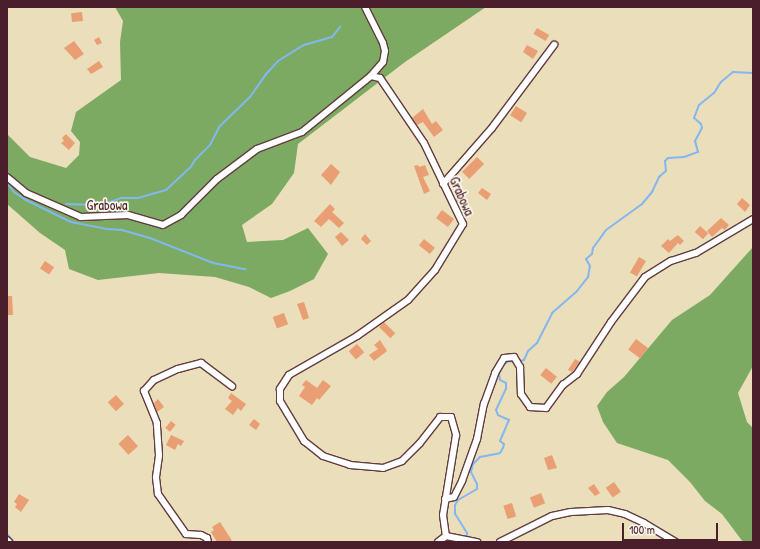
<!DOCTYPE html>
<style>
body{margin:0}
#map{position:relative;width:760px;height:549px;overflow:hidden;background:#ebdeba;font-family:"Patrick Hand",sans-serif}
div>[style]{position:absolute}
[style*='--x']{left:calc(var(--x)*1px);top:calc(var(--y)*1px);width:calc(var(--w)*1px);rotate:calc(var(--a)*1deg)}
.forest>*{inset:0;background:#7caa62}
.stream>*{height:2px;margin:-1px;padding:0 1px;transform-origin:1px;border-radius:1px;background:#82b7f0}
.building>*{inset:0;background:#e99e73;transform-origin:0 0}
.roads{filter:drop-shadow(1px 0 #623c40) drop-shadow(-1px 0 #623c40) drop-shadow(0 1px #623c40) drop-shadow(0 -1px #623c40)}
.minor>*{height:6px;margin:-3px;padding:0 3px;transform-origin:3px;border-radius:3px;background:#fff}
span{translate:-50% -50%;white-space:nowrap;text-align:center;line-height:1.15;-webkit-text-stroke:3.5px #fbf7ec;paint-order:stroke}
.street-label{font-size:14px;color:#4a1f2b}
.frame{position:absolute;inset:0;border:8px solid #4a1f2b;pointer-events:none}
.scale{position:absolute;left:622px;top:523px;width:96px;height:18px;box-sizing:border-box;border:2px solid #4a1f2b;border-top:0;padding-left:5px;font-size:12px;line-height:14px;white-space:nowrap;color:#4a1f2b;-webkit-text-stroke:3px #fbf7ec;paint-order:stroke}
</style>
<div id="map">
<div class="forest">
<div style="clip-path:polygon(115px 7px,486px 7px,405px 62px,298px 144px,294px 173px,272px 204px,242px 225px,247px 242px,283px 240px,308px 228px,328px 254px,314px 279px,290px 291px,271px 298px,249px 287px,215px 277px,159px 273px,98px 280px,69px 269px,65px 250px,40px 233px,7px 204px,7px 134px,30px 157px,66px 168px,79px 155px,80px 142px,71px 131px,76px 112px,121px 80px,120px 42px,123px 21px)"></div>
<div style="clip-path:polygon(753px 247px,753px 366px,738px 393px,747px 422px,753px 428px,753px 542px,743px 542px,722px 514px,705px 501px,690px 482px,668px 460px,617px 443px,603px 422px,597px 406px,607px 392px,624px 377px,672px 320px,710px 295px)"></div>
</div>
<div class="stream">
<div style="--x:7;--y:183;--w:11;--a:52"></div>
<div style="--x:14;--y:192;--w:14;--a:34"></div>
<div style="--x:26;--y:200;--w:50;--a:26.1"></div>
<div style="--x:71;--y:222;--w:36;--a:11"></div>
<div style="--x:106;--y:229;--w:16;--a:4"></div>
<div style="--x:122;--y:230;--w:29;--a:16"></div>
<div style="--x:150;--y:238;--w:68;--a:21.6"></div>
<div style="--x:213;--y:263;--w:33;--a:11"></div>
<div style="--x:66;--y:204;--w:35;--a:2"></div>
<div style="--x:101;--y:205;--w:21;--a:-19"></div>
<div style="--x:121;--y:198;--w:17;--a:0"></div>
<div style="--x:138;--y:198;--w:29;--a:-16"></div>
<div style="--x:166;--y:190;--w:33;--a:-43"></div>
<div style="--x:190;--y:168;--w:9;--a:-58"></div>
<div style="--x:195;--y:160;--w:21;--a:-45"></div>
<div style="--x:210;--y:145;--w:20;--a:-63"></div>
<div style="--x:219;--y:127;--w:43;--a:-44.1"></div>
<div style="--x:250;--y:97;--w:28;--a:-55"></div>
<div style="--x:266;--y:74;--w:18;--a:-47"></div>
<div style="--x:278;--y:61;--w:31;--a:-32"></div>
<div style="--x:304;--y:45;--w:29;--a:-16"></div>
<div style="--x:332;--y:37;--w:13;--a:-51"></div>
<div style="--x:520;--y:361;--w:4;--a:-14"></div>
<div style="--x:524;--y:360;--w:10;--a:-66"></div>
<div style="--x:528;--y:351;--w:12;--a:-42"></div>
<div style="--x:537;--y:343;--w:34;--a:-63"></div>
<div style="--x:552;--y:313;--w:33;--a:-41"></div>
<div style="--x:577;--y:291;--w:18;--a:-52"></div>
<div style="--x:588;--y:277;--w:11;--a:-80"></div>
<div style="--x:590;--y:266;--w:8;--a:-120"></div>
<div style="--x:586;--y:259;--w:8;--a:-40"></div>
<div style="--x:592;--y:254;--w:6;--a:-81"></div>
<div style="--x:593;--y:248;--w:22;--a:-54"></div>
<div style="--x:606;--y:230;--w:44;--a:-35.8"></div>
<div style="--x:642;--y:204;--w:16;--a:-50"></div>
<div style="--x:652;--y:192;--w:17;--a:-65"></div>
<div style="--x:659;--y:177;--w:9;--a:-41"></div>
<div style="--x:666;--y:171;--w:10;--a:-96"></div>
<div style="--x:665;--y:161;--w:4;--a:-45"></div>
<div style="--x:668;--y:158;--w:16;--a:-4"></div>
<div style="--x:684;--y:157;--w:15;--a:-20"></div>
<div style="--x:698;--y:152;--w:11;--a:-105"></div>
<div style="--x:695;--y:141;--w:15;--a:-62"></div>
<div style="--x:702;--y:128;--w:4;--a:-104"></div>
<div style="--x:701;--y:124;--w:9;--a:-139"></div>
<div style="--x:694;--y:118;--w:14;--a:-69"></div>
<div style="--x:699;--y:105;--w:19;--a:-39"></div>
<div style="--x:714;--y:93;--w:13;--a:-58"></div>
<div style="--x:721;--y:82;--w:16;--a:-40"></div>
<div style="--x:733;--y:72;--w:20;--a:3"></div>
<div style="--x:7;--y:534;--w:11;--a:49"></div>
<div style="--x:467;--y:537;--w:4;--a:-90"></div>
<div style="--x:467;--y:533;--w:22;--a:-122"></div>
<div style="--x:455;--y:514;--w:9;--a:-90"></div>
<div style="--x:455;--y:505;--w:6;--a:-59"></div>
<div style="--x:458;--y:500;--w:22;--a:-30"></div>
<div style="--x:477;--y:489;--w:5;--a:-90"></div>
<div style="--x:477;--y:484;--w:13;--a:-117"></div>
<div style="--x:471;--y:472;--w:8;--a:-76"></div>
<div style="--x:473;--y:464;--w:10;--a:-45"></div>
<div style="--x:480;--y:457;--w:20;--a:-11"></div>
<div style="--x:500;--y:453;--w:6;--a:-59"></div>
<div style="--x:503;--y:448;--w:4;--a:-76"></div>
<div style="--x:504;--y:444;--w:5;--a:-143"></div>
<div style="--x:500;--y:441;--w:23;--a:-67"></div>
<div style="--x:509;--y:420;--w:12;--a:-156"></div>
<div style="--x:498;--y:415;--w:5;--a:-112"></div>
<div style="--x:496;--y:410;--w:23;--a:-65"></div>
<div style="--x:506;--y:389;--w:6;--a:-90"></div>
<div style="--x:506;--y:383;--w:7;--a:-153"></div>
<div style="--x:500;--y:380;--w:6;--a:-99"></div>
<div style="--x:499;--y:374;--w:10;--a:-66"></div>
<div style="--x:503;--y:365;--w:7;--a:-34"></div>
<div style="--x:509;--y:361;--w:5;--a:11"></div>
</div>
<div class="building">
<div style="left:82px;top:12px;width:9px;height:11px;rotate:84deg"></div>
<div style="left:537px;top:28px;width:14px;height:7px;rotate:30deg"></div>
<div style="clip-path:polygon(99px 37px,102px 43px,97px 45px,94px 40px)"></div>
<div style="clip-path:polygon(74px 41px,84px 54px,75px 60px,64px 48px)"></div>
<div style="clip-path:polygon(527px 45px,538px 51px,533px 59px,523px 52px)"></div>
<div style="clip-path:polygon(99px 61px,103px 67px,91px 74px,87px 69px)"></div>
<div style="left:516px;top:106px;width:13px;height:11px;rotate:32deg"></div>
<div style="clip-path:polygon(423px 109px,432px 124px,436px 121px,443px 130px,434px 137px,423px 122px,417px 125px,412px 118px)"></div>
<div style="clip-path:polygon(66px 134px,75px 143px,69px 150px,61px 143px,64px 141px,62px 138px)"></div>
<div style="left:477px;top:157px;width:10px;height:21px;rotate:45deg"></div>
<div style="clip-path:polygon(331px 164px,340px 172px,331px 185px,321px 175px)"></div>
<div style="clip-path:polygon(418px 165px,419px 167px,425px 165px,429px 175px,423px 177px,430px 191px,424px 194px,414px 166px)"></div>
<div style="clip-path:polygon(482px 188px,491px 194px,487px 200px,478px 193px)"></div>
<div style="clip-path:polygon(456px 192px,470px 203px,466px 208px,457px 201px,454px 195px)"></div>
<div style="clip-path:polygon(742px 198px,750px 205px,745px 212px,737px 204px)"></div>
<div style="clip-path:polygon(330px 204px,335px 209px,332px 212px,344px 223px,339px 228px,329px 219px,321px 227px,314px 221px)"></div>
<div style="left:442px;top:210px;width:15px;height:10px;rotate:37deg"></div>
<div style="clip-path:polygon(721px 218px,729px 225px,725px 230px,722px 228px,712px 237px,707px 231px)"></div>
<div style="left:700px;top:226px;width:11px;height:8px;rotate:41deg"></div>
<div style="clip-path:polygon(341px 232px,349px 240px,342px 246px,335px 237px)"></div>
<div style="clip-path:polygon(365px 234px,371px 241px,367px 245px,361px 239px)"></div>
<div style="clip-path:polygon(678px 235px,684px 241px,680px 245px,678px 243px,669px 253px,661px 246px,668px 239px,670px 241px)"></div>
<div style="left:424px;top:239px;width:14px;height:8px;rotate:39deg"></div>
<div style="left:639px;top:257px;width:8px;height:18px;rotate:30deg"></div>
<div style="left:45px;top:261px;width:11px;height:9px;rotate:34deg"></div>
<div style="clip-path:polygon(7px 296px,12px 296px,13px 315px,7px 315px)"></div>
<div style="clip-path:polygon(304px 302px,309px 318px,303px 320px,297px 304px)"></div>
<div style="left:284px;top:313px;width:12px;height:12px;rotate:70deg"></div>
<div style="left:384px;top:322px;width:16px;height:7px;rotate:45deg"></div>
<div style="left:636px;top:339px;width:15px;height:13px;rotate:37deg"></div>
<div style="clip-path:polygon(380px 340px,387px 351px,374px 361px,369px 355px,378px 349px,374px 345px)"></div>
<div style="left:357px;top:344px;width:11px;height:11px;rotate:49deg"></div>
<div style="clip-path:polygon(575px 359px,580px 362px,572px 372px,568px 370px)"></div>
<div style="left:546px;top:368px;width:14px;height:9px;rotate:39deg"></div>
<div style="clip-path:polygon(306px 380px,317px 388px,323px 380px,331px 386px,319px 400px,317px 398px,312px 405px,299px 396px,305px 387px,302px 385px)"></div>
<div style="clip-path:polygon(231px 393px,246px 404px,241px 411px,238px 408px,233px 415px,225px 409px,232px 401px,228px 398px)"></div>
<div style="left:116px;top:395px;width:12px;height:11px;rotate:48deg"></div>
<div style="clip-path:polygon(158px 399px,164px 407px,157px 412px,154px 403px)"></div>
<div style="clip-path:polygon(254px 419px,260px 424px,256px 430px,249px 425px)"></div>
<div style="left:171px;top:421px;width:6px;height:9px;rotate:39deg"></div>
<div style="left:128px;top:435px;width:15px;height:13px;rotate:48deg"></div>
<div style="clip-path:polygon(171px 435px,184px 441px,181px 446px,178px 444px,175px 450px,166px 445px)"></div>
<div style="clip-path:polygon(552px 455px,557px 468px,548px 470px,544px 458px)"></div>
<div style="left:614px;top:482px;width:12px;height:10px;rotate:55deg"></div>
<div style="clip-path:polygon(594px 484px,600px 493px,595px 496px,588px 488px)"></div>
<div style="left:541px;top:493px;width:11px;height:12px;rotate:68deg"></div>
<div style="clip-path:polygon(19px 494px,29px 500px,21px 512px,15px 507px,17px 504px,14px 502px)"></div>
<div style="left:512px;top:503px;width:14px;height:9px;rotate:73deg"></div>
<div style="clip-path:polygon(220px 522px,231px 539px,232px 542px,217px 542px,211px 532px,214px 530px,212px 527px)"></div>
</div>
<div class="roads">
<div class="minor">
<div style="--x:365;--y:7;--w:40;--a:63.4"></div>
<div style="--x:383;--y:43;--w:8;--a:76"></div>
<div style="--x:385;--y:51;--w:11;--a:100"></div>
<div style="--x:383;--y:62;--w:18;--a:131"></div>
<div style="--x:7;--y:177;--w:25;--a:40"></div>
<div style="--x:26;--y:193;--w:60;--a:23.6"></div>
<div style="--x:81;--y:217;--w:47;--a:-2.4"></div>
<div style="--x:128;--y:215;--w:36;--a:16"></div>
<div style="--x:163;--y:225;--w:21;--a:-29"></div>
<div style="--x:181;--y:215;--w:51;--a:-45"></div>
<div style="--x:217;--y:179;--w:50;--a:-36.9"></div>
<div style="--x:257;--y:149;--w:48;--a:-20.7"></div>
<div style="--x:302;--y:132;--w:89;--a:-39.1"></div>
<div style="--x:371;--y:76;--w:9;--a:13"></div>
<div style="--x:380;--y:78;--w:78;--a:55.9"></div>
<div style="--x:424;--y:143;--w:90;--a:64.3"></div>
<div style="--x:463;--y:224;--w:54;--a:121.3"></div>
<div style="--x:435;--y:270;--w:40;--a:132"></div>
<div style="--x:408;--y:300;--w:62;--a:144.8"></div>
<div style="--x:357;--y:336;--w:78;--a:150.2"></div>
<div style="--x:289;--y:375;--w:17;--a:123"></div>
<div style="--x:280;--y:389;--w:12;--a:90"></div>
<div style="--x:280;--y:401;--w:47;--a:59"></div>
<div style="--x:304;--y:441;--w:24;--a:38"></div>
<div style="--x:323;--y:456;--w:28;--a:18"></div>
<div style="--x:350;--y:465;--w:33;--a:5"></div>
<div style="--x:383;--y:468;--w:20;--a:-20"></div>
<div style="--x:402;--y:461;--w:25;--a:-45"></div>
<div style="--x:420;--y:443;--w:33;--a:-52"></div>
<div style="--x:440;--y:417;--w:11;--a:0"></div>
<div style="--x:451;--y:417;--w:19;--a:74"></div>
<div style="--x:456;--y:435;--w:81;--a:99.2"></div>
<div style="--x:443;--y:515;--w:21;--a:82"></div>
<div style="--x:446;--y:536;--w:10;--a:143"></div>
<div style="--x:443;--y:184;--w:74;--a:-48.8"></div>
<div style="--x:492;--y:128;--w:104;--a:-53.2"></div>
<div style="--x:445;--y:499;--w:9;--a:-13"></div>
<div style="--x:454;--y:497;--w:18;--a:-63"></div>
<div style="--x:462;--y:481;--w:45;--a:-70.3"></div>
<div style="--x:477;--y:439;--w:36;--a:-79"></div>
<div style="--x:484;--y:404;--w:33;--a:-70"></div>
<div style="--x:495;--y:373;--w:17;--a:-59"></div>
<div style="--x:504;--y:358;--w:10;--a:-6"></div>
<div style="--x:514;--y:357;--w:12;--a:59"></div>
<div style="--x:520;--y:367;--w:27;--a:88"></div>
<div style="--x:521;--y:394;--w:16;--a:55"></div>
<div style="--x:530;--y:407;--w:16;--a:4"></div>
<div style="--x:546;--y:408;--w:29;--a:-54"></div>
<div style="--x:563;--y:385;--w:18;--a:-38"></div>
<div style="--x:577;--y:374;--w:62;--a:-56.8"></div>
<div style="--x:611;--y:322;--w:56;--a:-52.9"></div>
<div style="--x:645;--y:277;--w:31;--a:-32"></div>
<div style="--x:671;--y:261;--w:26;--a:-18"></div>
<div style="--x:696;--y:253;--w:66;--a:-30.8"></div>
<div style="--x:446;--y:536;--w:32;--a:11"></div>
<div style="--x:7;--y:540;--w:3;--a:45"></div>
<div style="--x:208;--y:542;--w:4;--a:-104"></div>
<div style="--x:207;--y:538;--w:7;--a:-153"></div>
<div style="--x:201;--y:535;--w:15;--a:-176"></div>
<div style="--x:186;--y:534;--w:49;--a:-125"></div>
<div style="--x:158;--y:494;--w:17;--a:-97"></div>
<div style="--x:156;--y:477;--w:22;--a:-82"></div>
<div style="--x:159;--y:455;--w:32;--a:-94"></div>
<div style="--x:157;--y:423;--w:35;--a:-112"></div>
<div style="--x:144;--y:391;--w:15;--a:-48"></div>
<div style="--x:154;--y:380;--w:26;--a:-25"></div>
<div style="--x:178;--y:369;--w:24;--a:-15"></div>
<div style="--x:201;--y:363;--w:39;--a:37"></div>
<div style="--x:500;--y:542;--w:58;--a:-26.6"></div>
<div style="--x:552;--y:516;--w:19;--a:-12"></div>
<div style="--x:571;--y:512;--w:37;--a:-3"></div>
<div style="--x:608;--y:510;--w:17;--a:13"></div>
<div style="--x:625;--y:514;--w:21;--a:25"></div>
<div style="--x:644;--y:523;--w:37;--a:31"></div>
</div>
</div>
<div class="street-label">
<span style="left:462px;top:196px;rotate:66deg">Grabowa</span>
<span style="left:107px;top:205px">Grabowa</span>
</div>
<div class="frame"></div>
<div class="scale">100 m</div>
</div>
